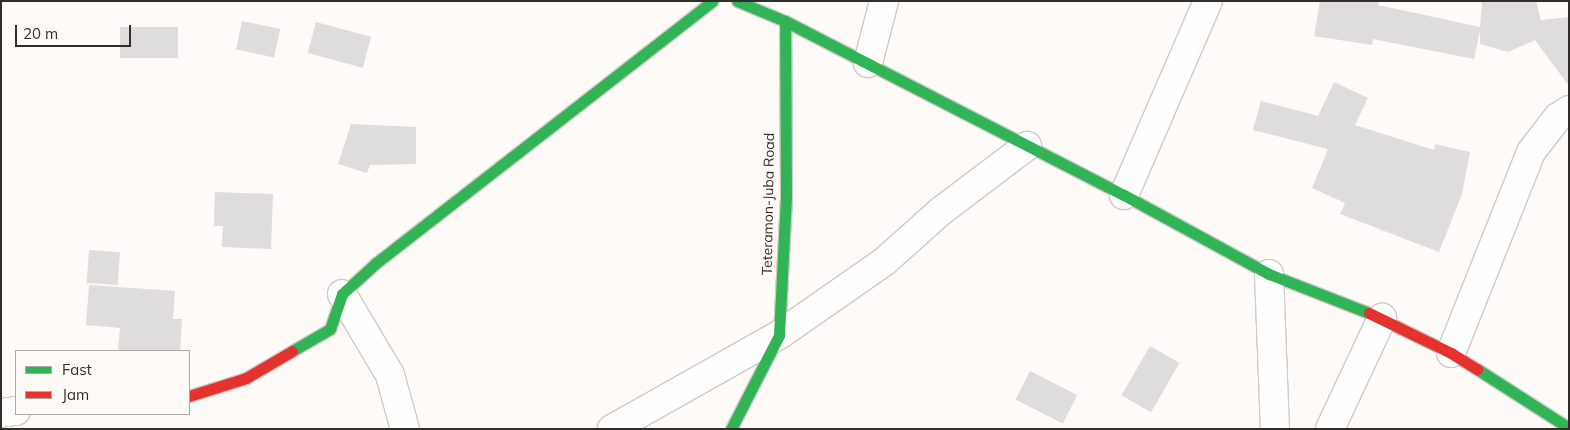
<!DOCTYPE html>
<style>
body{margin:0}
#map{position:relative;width:1570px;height:430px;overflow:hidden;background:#fdfaf8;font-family:Mulish,sans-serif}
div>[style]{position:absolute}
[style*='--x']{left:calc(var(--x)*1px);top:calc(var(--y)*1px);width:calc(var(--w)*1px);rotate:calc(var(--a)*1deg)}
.building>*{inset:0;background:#dfdcdd;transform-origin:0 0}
.roads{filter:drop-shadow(1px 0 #cecbc9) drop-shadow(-1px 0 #cecbc9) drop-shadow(0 1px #cecbc9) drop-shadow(0 -1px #cecbc9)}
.street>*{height:28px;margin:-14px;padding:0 14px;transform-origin:14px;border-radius:14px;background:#fffefe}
.fast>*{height:11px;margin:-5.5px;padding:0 5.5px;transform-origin:5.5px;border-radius:5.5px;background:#30b455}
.jam>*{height:11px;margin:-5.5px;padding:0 5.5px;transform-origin:5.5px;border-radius:5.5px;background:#e5322d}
span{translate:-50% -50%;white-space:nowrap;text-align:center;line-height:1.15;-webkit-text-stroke:5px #fffaf6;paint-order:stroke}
.street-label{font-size:14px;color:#312d29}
.frame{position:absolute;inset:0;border:2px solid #312d29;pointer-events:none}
.legend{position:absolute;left:15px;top:350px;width:175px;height:65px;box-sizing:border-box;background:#fffaf6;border:1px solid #ada8a4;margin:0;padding:6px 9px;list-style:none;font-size:15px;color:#312d29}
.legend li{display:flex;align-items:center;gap:10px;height:25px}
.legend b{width:25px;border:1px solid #ada8a4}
.scale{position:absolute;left:15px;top:25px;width:116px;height:22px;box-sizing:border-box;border:2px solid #312d29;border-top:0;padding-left:6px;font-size:15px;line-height:18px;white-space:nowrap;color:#312d29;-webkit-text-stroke:4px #fffaf6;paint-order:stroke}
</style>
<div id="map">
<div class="building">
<div style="clip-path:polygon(1320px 1px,1379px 1px,1378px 5px,1480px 27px,1482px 1px,1536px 1px,1541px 20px,1569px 17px,1569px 86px,1535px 40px,1508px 52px,1480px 44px,1480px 31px,1474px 59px,1373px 39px,1372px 45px,1314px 36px)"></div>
<div style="left:242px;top:21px;width:39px;height:29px;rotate:12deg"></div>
<div style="left:316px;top:22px;width:57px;height:32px;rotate:15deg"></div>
<div style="left:120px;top:27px;width:58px;height:31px"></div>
<div style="clip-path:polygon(1334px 82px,1368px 98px,1355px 125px,1434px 150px,1435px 144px,1470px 152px,1462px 194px,1439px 252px,1340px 214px,1345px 203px,1312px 188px,1328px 149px,1253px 130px,1261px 101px,1318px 116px)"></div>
<div style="clip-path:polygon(351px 124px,416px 127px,416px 164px,370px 165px,367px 173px,338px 164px)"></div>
<div style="clip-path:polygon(215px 192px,273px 194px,271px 249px,222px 247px,223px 226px,214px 226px)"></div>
<div style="left:89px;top:250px;width:31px;height:33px;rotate:4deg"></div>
<div style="clip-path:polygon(89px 285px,175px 291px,173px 319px,182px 319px,180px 351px,118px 350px,120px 328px,86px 325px)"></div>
<div style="left:1150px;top:346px;width:34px;height:57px;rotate:30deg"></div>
<div style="left:1030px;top:371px;width:53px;height:32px;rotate:27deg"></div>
</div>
<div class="roads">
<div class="street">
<div style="--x:868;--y:63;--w:64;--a:-75.5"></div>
<div style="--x:1124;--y:195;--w:211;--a:-66.6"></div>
<div style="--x:1269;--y:274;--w:155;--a:87.8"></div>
<div style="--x:342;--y:294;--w:94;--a:59.3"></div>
<div style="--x:390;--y:375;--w:56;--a:74.5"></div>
<div style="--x:1451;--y:353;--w:216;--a:-68.3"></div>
<div style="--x:1531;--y:152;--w:44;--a:-52.4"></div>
<div style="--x:1558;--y:117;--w:13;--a:-32"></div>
<div style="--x:1;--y:413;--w:15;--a:-8"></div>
<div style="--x:612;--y:429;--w:192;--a:-29.4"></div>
<div style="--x:779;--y:335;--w:129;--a:-34.9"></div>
<div style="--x:885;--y:261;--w:75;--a:-41.8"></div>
<div style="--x:941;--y:211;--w:108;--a:-37.1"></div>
<div style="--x:1330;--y:429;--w:123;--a:-64.9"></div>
</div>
<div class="fast">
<div style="--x:785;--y:21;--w:381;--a:27.2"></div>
<div style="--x:1124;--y:195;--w:165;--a:28.6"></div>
<div style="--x:1269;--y:274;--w:107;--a:21.3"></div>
<div style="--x:292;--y:351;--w:44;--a:-30.1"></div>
<div style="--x:330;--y:329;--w:37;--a:-71"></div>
<div style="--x:342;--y:294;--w:46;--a:-42.4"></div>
<div style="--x:376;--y:263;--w:426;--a:-37.9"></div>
<div style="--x:1477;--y:369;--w:109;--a:32.7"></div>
<div style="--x:731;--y:429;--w:106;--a:-62.9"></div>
<div style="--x:779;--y:335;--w:138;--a:-87.1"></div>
<div style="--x:786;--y:197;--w:176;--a:-90.3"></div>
<div style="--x:785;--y:21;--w:52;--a:-157.4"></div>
</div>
<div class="jam">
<div style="--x:1369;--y:313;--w:91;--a:26"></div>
<div style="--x:1451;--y:353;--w:31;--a:32"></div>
<div style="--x:189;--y:396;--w:60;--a:-17.5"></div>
<div style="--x:246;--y:378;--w:53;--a:-30.4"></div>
</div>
</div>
<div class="street-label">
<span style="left:768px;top:204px;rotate:-89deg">Teteramon-Juba Road</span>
</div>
<div class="frame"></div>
<ul class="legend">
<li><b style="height:6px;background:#30b455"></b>Fast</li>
<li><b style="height:6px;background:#e5322d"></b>Jam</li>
</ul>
<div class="scale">20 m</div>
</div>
